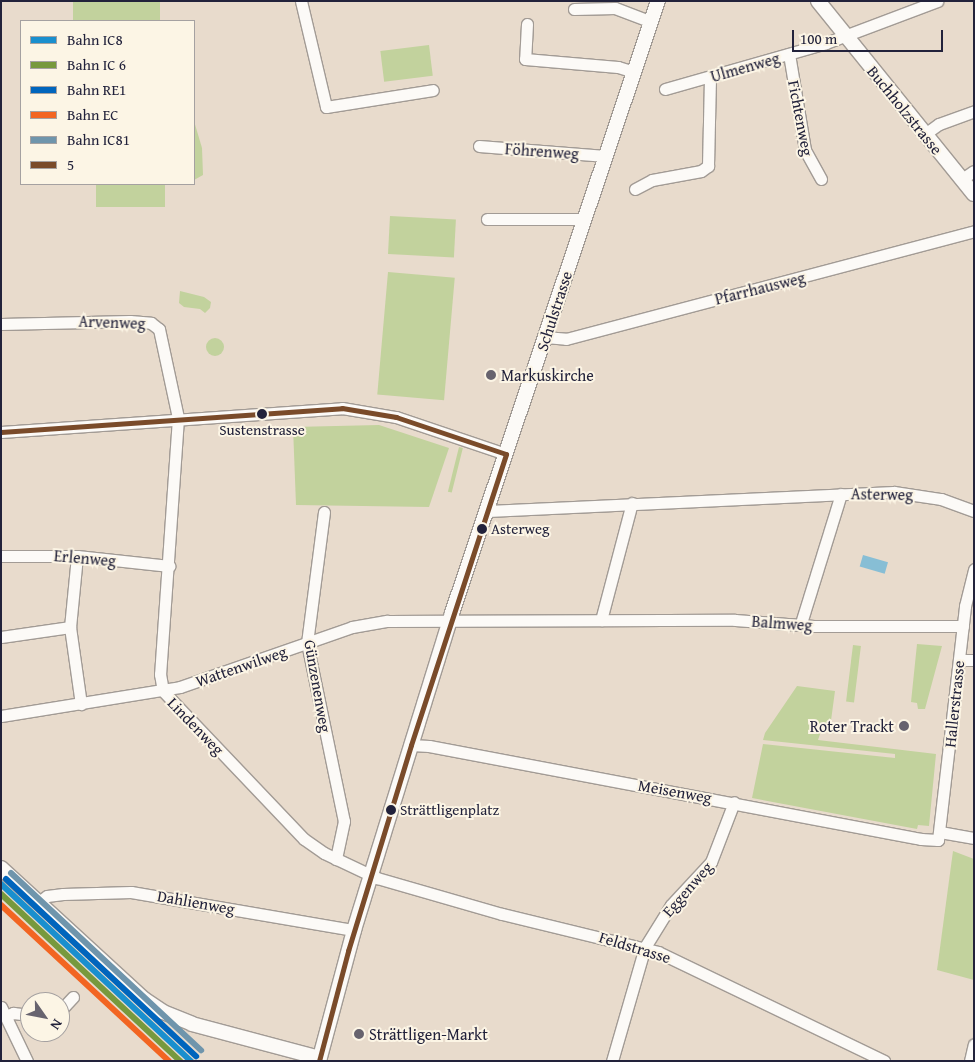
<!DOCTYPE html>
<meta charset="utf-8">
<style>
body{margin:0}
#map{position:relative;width:975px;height:1062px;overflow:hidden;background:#e8dbcc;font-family:"Gentium Book Plus",serif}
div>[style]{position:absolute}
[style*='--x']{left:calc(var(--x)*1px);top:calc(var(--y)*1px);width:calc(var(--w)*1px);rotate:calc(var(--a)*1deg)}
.green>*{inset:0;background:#c2d29d;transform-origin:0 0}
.round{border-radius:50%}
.water>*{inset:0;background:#87bed5;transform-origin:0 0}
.roads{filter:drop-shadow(1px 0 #a29b95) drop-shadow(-1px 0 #a29b95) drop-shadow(0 1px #a29b95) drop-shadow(0 -1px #a29b95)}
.minor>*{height:11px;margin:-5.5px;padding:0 5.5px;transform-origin:5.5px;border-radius:5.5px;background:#fcfaf7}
.tertiary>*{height:14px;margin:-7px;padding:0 7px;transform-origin:7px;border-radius:7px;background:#fcfaf7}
.bus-1>*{height:5px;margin:-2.5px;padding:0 2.5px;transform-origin:2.5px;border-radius:2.5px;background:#7a4b2a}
.rail-1>*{height:6px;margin:-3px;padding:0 3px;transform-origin:3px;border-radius:3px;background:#1a8fce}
.rail-2>*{height:6px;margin:-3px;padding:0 3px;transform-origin:3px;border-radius:3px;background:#77993d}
.rail-3>*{height:6px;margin:-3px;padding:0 3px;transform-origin:3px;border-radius:3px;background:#0065bd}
.rail-4>*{height:6px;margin:-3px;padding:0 3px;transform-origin:3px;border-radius:3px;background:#f26522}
.rail-5>*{height:6px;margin:-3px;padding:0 3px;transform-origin:3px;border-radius:3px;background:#6f95ac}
.dots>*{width:14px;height:14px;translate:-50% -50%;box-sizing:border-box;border:2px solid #fcf5e5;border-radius:50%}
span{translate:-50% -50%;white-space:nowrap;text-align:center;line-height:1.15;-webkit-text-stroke:4px #fcf5e5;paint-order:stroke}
.bus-label{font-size:15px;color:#22223b}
.left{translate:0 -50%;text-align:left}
.street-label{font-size:16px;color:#22223b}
.poi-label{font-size:16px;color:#22223b}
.right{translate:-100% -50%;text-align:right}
.frame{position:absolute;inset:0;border:2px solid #22223b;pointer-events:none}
.legend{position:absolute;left:20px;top:20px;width:175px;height:165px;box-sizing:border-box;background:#fcf5e5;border:1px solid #a5a1a1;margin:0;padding:6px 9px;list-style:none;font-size:15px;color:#22223b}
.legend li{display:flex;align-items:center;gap:10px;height:25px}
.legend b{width:25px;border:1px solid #a5a1a1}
.north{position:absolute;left:20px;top:992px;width:50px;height:50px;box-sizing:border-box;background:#fcf5e5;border:1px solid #a5a1a1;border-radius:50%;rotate:123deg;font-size:14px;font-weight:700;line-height:20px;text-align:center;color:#22223b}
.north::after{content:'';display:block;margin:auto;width:18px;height:22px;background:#67636e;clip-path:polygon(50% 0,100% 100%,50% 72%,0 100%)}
.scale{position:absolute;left:792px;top:30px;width:151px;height:22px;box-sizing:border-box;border:2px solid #22223b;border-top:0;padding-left:6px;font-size:15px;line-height:18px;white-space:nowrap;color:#22223b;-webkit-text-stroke:4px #fcf5e5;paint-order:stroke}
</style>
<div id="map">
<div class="green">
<div style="left:73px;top:1px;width:87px;height:20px"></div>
<div style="left:429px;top:45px;width:31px;height:49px;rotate:83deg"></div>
<div style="clip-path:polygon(194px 121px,202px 148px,203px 175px,194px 180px)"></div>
<div style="left:96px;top:184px;width:69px;height:23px"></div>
<div style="left:390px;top:216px;width:66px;height:38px;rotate:3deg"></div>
<div style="left:388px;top:272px;width:67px;height:123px;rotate:5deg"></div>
<div style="clip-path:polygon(180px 291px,204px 297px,211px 302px,210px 308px,205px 313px,200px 309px,184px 307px,179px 303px)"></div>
<div class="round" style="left:206px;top:338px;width:18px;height:18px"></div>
<div style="clip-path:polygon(379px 425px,449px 448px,429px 507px,296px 505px,293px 427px)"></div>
<div style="left:459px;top:447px;width:4px;height:46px;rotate:14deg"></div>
<div style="clip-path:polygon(917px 644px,942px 646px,925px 709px,918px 709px,917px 703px,911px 702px)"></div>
<div style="left:853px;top:645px;width:8px;height:57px;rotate:7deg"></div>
<div style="clip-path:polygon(797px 686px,835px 691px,830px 728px,822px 728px,818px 740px,936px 754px,929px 826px,918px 825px,917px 829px,752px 798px,763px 744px,895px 758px,895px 754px,763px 740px,765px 733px)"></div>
<div style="clip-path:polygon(953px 851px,974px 859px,974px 980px,937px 970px)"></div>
</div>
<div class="water">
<div style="left:863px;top:555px;width:26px;height:12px;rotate:16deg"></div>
</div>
<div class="roads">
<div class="minor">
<div style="--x:301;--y:1;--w:109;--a:76.7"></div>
<div style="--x:326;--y:107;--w:108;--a:-9"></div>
<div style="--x:574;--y:9;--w:41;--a:-1.4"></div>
<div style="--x:615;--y:8;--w:39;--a:21"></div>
<div style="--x:527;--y:24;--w:35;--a:93"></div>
<div style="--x:525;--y:59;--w:93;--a:4.9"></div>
<div style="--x:618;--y:67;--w:17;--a:17"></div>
<div style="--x:789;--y:54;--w:97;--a:80.5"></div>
<div style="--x:805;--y:150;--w:33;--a:61"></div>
<div style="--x:665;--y:89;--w:167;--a:-15.9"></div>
<div style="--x:826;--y:43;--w:119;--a:-20.7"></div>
<div style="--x:925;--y:134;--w:17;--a:-36"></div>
<div style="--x:939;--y:124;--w:37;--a:-20"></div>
<div style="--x:479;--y:146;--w:127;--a:4.5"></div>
<div style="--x:962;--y:179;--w:14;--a:-34"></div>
<div style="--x:635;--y:189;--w:19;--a:-28"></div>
<div style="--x:652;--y:180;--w:50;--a:-10.4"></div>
<div style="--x:701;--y:171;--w:9;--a:-36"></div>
<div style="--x:708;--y:166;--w:89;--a:-88.7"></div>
<div style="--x:487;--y:219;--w:98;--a:0"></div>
<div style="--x:1;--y:324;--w:129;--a:-1.3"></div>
<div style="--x:130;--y:321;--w:21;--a:5"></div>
<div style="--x:151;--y:323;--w:10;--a:37"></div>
<div style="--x:159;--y:329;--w:91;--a:77.9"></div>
<div style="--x:178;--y:418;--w:257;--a:94"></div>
<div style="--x:160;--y:674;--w:17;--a:80"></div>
<div style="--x:163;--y:691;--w:204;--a:46.4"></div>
<div style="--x:304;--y:839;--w:24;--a:35"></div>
<div style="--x:324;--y:853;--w:59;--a:25.3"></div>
<div style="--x:377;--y:878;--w:130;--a:16.1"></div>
<div style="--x:502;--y:914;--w:161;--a:13.7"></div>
<div style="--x:658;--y:952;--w:251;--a:25.7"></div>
<div style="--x:545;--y:337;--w:21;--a:5"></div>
<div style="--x:566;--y:339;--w:422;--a:-14.8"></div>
<div style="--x:1;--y:432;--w:342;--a:-4"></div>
<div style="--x:342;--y:408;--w:55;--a:9.5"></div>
<div style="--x:396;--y:417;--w:116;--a:18.6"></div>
<div style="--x:488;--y:511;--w:406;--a:-2.7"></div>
<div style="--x:894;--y:492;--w:48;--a:8.5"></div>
<div style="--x:941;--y:499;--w:35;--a:20"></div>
<div style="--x:324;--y:512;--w:132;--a:97.4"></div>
<div style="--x:307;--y:643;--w:182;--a:78.3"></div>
<div style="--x:344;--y:821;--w:39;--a:102"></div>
<div style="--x:1;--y:556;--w:76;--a:0"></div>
<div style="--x:77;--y:556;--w:93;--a:6.2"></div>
<div style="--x:77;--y:556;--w:71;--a:95.6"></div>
<div style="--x:70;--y:627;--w:78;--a:81.9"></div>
<div style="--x:601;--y:620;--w:121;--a:-75.2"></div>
<div style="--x:801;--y:623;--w:135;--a:-72.8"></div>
<div style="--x:1;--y:637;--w:70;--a:-8.2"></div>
<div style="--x:959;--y:660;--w:15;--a:0"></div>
<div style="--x:1;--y:716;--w:181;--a:-9.2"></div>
<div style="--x:180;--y:687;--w:182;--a:-19.2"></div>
<div style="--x:352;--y:627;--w:36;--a:-10"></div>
<div style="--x:387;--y:621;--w:348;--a:-0.2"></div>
<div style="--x:735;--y:620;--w:79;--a:4.3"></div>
<div style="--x:814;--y:626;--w:149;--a:0"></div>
<div style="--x:411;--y:745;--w:18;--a:3"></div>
<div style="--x:429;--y:746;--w:501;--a:10.7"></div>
<div style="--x:921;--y:839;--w:17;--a:3"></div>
<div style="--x:938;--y:840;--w:236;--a:-83.4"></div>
<div style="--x:965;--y:606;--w:38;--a:-76"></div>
<div style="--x:940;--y:832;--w:35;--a:10"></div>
<div style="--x:39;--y:902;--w:10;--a:-37"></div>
<div style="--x:47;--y:896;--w:16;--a:-7"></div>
<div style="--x:63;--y:894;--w:68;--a:-1.7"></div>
<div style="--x:131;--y:892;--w:226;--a:9.7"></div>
<div style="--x:1;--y:1007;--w:60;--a:64.3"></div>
<div style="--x:60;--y:1011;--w:19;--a:-47"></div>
<div style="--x:6;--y:1016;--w:8;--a:-23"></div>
<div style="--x:13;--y:1013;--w:17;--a:7"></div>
<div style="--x:612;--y:1061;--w:119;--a:-73.9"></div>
<div style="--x:645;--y:947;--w:49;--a:-58.2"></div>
<div style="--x:671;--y:905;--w:59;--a:-47.1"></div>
<div style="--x:711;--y:862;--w:64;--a:-69"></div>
<div style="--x:970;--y:1061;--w:17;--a:-77"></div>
</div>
<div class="tertiary">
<div style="--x:818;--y:1;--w:248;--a:51.1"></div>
<div style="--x:1;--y:868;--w:194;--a:42.5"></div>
<div style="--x:144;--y:999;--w:23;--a:34"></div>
<div style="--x:163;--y:1012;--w:31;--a:22"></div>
<div style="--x:192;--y:1024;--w:132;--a:14.9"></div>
<div style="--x:319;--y:1061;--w:136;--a:-75"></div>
<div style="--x:354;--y:930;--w:332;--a:-72.8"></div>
<div style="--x:452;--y:613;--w:646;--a:-71.4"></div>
</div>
</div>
<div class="bus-1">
<div style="--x:1;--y:432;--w:342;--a:-4"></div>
<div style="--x:342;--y:408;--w:55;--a:9.5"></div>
<div style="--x:396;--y:417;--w:116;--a:18.6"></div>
<div style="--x:319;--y:1061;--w:114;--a:-75.2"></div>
<div style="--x:348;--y:951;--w:215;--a:-73"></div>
<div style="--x:411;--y:745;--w:306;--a:-71.9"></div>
</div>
<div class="rail-1">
<div style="--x:1;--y:884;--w:260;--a:43"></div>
</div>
<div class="rail-2">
<div style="--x:1;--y:894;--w:245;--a:43"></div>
</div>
<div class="rail-3">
<div style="--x:6;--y:879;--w:260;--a:43"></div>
</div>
<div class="rail-4">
<div style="--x:1;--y:905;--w:229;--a:42.9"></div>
</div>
<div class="rail-5">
<div style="--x:11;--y:873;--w:260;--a:43"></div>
</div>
<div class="dots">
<div style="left:491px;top:375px;background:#67636e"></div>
<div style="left:262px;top:414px;background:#22223b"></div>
<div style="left:482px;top:529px;background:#22223b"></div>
<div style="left:904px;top:726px;background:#67636e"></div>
<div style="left:391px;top:810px;background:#22223b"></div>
<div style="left:359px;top:1034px;background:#67636e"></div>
</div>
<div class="bus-label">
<span style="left:262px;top:430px">Sustenstrasse</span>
<span class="left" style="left:491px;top:529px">Asterweg</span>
<span class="left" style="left:400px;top:810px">Strättligenplatz</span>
</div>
<div class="street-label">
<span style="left:745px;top:67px;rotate:-16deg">Ulmenweg</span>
<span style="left:905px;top:110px;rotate:51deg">Buchholzstrasse</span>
<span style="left:801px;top:118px;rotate:79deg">Fichtenweg</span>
<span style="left:542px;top:151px;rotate:4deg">Föhrenweg</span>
<span style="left:760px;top:288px;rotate:-14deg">Pfarrhausweg</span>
<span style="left:554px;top:311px;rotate:-72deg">Schulstrasse</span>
<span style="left:112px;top:322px;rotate:2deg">Arvenweg</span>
<span style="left:882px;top:494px;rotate:1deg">Asterweg</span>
<span style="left:85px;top:558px;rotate:5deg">Erlenweg</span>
<span style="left:782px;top:623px;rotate:4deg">Balmweg</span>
<span style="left:241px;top:666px;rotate:-19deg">Wattenwilweg</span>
<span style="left:318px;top:686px;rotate:80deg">Günzenenweg</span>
<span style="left:954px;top:704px;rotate:-84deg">Hallerstrasse</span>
<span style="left:196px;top:726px;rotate:46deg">Lindenweg</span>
<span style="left:675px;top:791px;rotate:10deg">Meisenweg</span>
<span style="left:687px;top:889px;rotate:-49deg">Eggenweg</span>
<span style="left:196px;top:902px;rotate:10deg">Dahlienweg</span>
<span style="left:635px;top:947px;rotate:17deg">Feldstrasse</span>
</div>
<div class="poi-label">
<span class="left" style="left:501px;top:375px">Markuskirche</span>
<span class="right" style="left:894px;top:726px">Roter Trackt</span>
<span class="left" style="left:369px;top:1034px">Strättligen-Markt</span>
</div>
<div class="frame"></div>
<ul class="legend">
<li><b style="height:6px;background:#1a8fce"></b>Bahn IC8</li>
<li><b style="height:6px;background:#77993d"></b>Bahn IC 6</li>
<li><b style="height:6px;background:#0065bd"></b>Bahn RE1</li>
<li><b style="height:6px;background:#f26522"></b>Bahn EC</li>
<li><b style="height:6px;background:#6f95ac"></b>Bahn IC81</li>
<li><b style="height:6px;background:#7a4b2a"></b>5</li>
</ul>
<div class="north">N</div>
<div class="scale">100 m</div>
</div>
